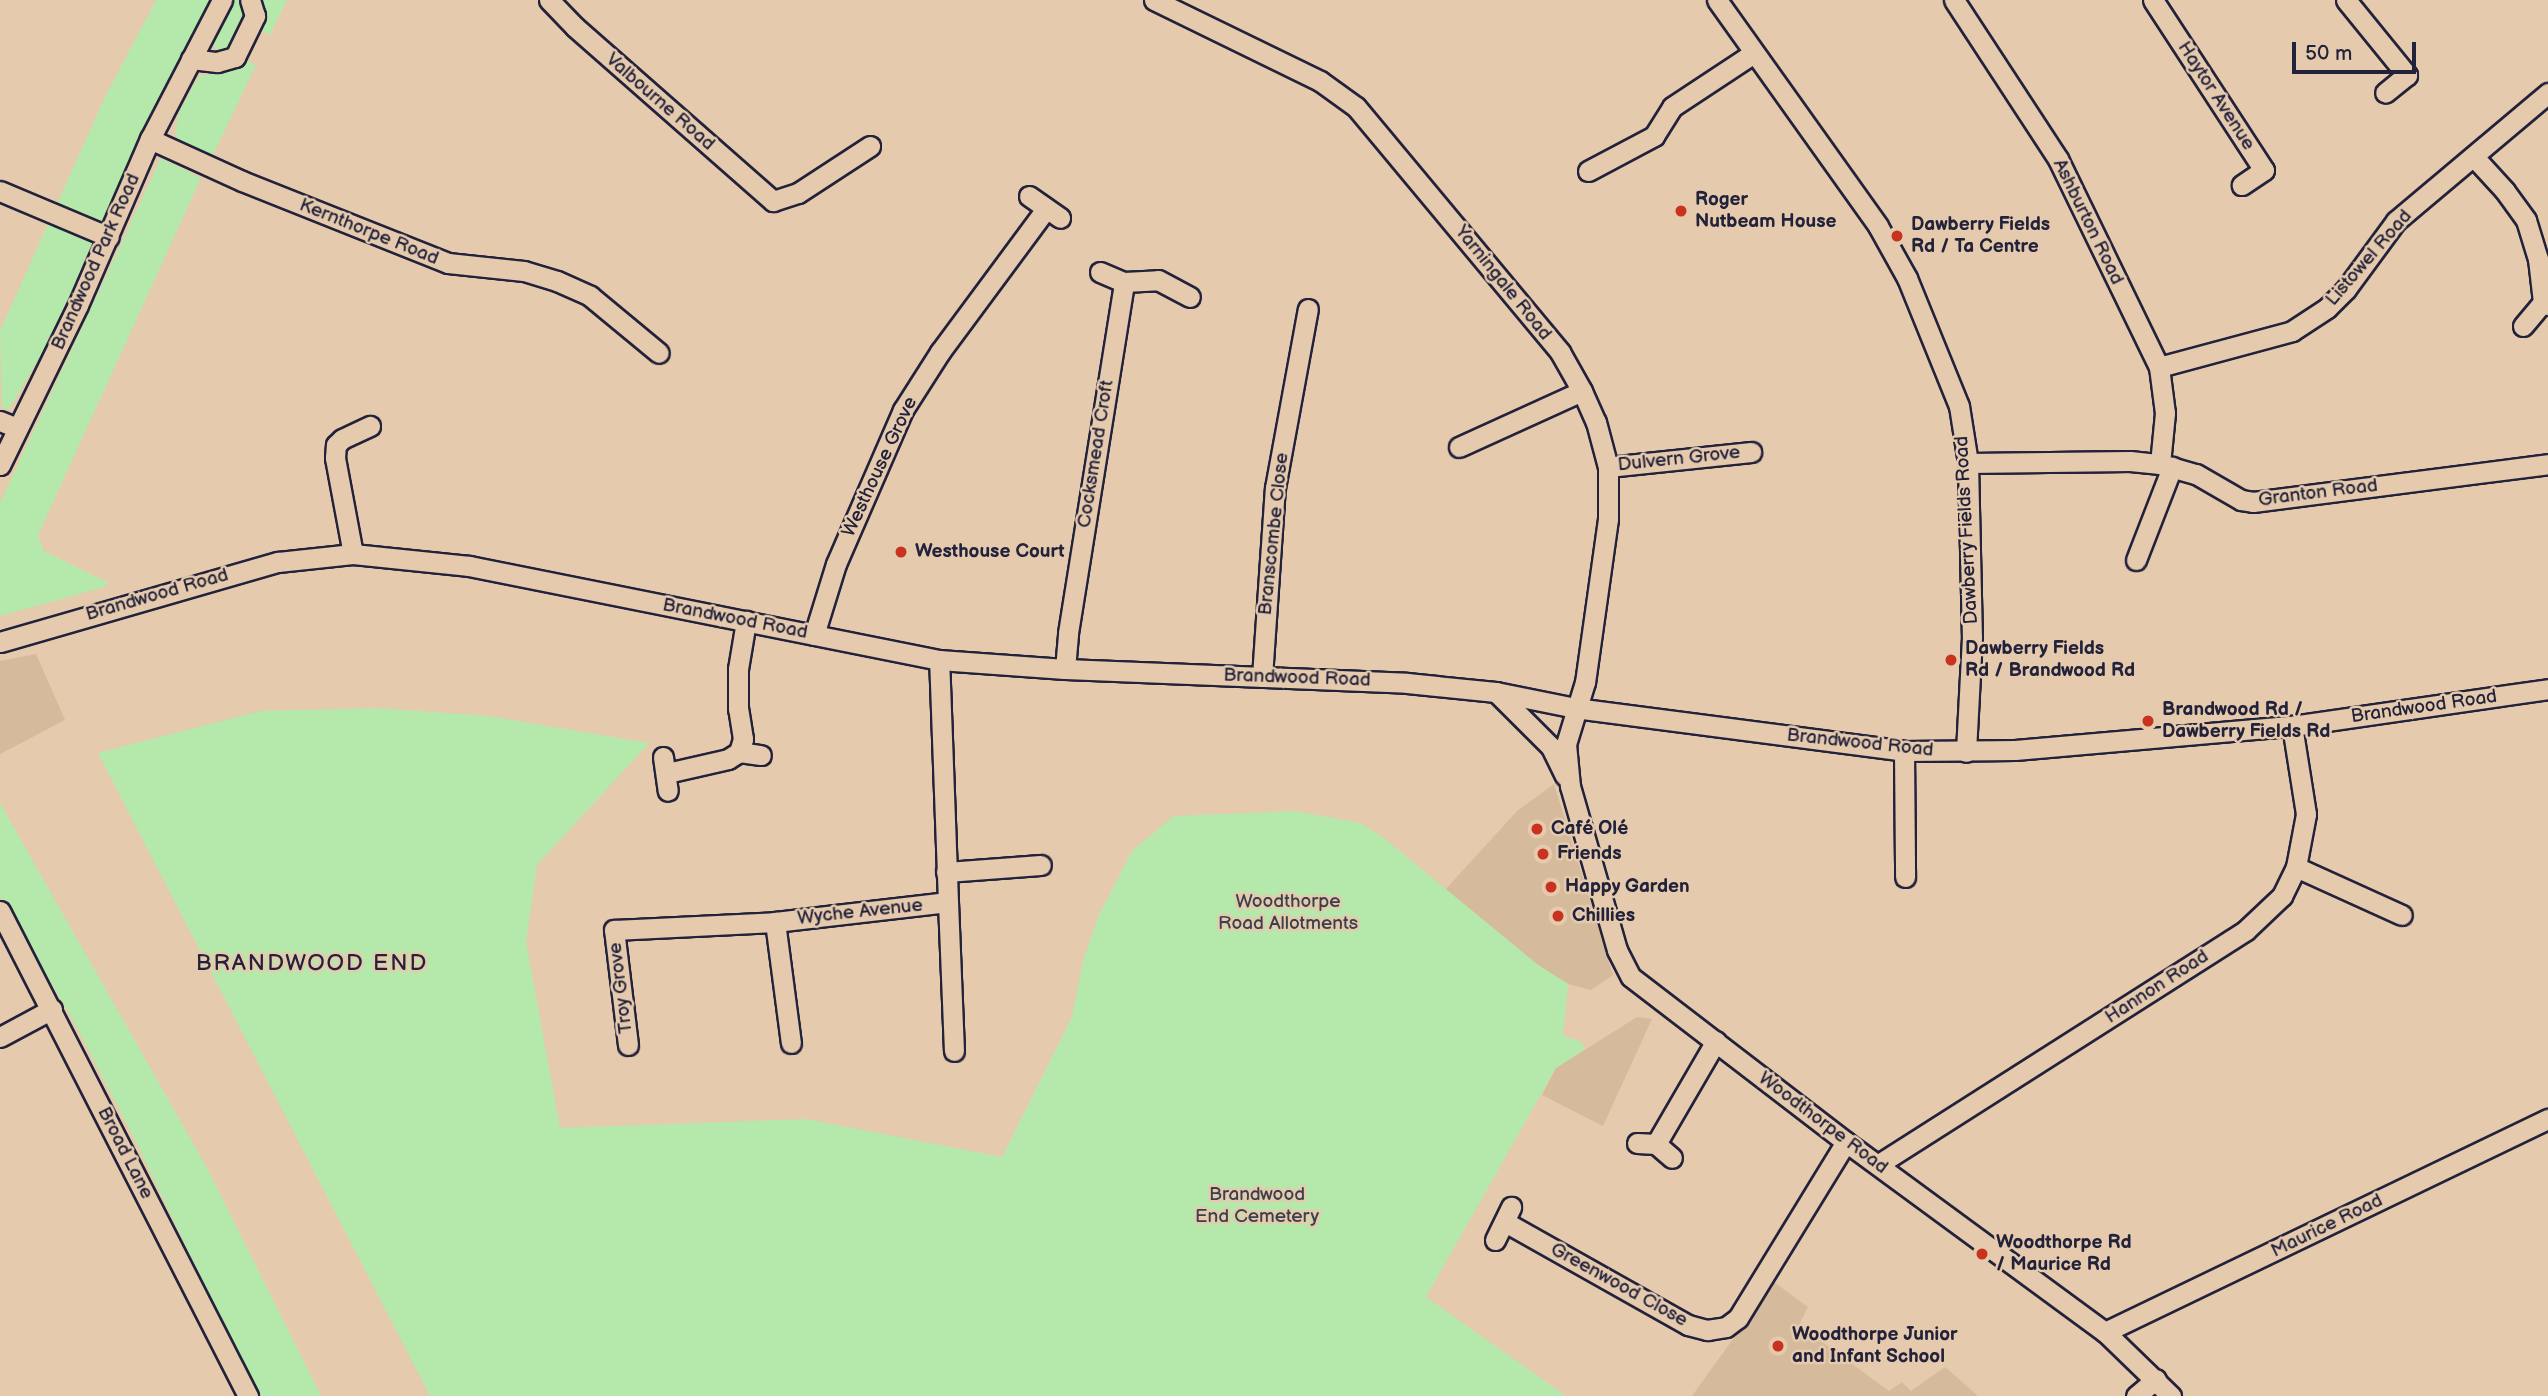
<!DOCTYPE html>
<meta charset="utf-8">
<style>
body{margin:0}
#map{position:relative;width:2548px;height:1396px;overflow:hidden;background:#e5caad;font-family:"Balsamiq Sans",sans-serif}
div>[style]{position:absolute}
[style*='--x']{left:calc(var(--x)*1px);top:calc(var(--y)*1px);width:calc(var(--w)*1px);rotate:calc(var(--a)*1deg)}
.built>*{inset:0;background:#d6ba9c}
.green>*{inset:0;background:#b5e9ab}
.roads{filter:drop-shadow(2px 0 #22223b) drop-shadow(-2px 0 #22223b) drop-shadow(0 2px #22223b) drop-shadow(0 -2px #22223b)}
.minor>*{height:19px;margin:-9.5px;padding:0 9.5px;transform-origin:9.5px;border-radius:9.5px;background:#e5caad}
.dots>*{width:19px;height:19px;translate:-50% -50%;box-sizing:border-box;border:4px solid #e5caad;border-radius:50%}
span{translate:-50% -50%;white-space:nowrap;text-align:center;line-height:1.15;-webkit-text-stroke:5px #e5caad;paint-order:stroke}
.street-label{font-size:19px;color:#22223b}
.poi-label{font-size:19px;color:#22223b;font-weight:700}
.left{translate:0 -50%;text-align:left}
.park-label{font-size:19px;color:#38404c}
.quarter-label{font-size:23px;color:#22223b;letter-spacing:2px}
.scale{position:absolute;left:2292px;top:42px;width:124px;height:32px;box-sizing:border-box;border:4px solid #22223b;border-top:0;padding-left:9px;font-size:21px;line-height:24px;white-space:nowrap;color:#22223b;-webkit-text-stroke:5px #e5caad;paint-order:stroke}
</style>
<div id="map">
<div class="built">
<div style="clip-path:polygon(36px 654px,65px 720px,0 754px,0 661px)"></div>
<div style="clip-path:polygon(1554px 784px,1613px 975px,1591px 990px,1568px 984px,1538px 965px,1445px 890px,1517px 811px)"></div>
<div style="clip-path:polygon(1637px 1017px,1652px 1019px,1603px 1126px,1542px 1095px,1556px 1068px)"></div>
<div style="clip-path:polygon(1774px 1282px,1808px 1307px,1799px 1325px,1889px 1391px,1902px 1382px,1911px 1391px,1945px 1367px,1978px 1396px,1692px 1396px)"></div>
</div>
<div class="green">
<div style="clip-path:polygon(156px 0,210px 0,136px 147px,53px 334px,10px 408px,2px 409px,0 331px,104px 99px)"></div>
<div style="clip-path:polygon(232px 0,242px 0,248px 17px,230px 55px,218px 53px,213px 44px)"></div>
<div style="clip-path:polygon(257px 0,287px 0,270px 35px,258px 30px)"></div>
<div style="clip-path:polygon(244px 59px,256px 65px,210px 161px,182px 146px,175px 134px,179px 112px,199px 76px,235px 70px)"></div>
<div style="clip-path:polygon(161px 158px,201px 178px,38px 535px,44px 551px,109px 583px,101px 588px,0 616px,0 503px)"></div>
<div style="clip-path:polygon(378px 708px,489px 716px,649px 743px,537px 865px,526px 942px,560px 1128px,806px 1119px,1002px 1157px,1072px 1017px,1083px 961px,1098px 917px,1132px 851px,1174px 816px,1295px 811px,1360px 823px,1384px 838px,1538px 965px,1568px 984px,1563px 1036px,1580px 1041px,1585px 1049px,1556px 1068px,1426px 1297px,1566px 1396px,430px 1396px,98px 753px,260px 711px)"></div>
<div style="clip-path:polygon(0 803px,206px 1166px,321px 1396px,257px 1396px,136px 1142px,73px 1020px,0 896px)"></div>
</div>
<div class="roads">
<div class="minor">
<div style="--x:549;--y:0;--w:37;--a:46"></div>
<div style="--x:575;--y:27;--w:264;--a:41.3"></div>
<div style="--x:773;--y:201;--w:26;--a:-18"></div>
<div style="--x:798;--y:193;--w:86;--a:-33.1"></div>
<div style="--x:1154;--y:0;--w:185;--a:26"></div>
<div style="--x:1320;--y:81;--w:44;--a:35.8"></div>
<div style="--x:1356;--y:107;--w:319;--a:50.2"></div>
<div style="--x:1560;--y:352;--w:45;--a:60.6"></div>
<div style="--x:1582;--y:391;--w:34;--a:66"></div>
<div style="--x:1596;--y:422;--w:47;--a:75.1"></div>
<div style="--x:1608;--y:467;--w:52;--a:90"></div>
<div style="--x:1608;--y:519;--w:165;--a:98"></div>
<div style="--x:1585;--y:682;--w:65;--a:107"></div>
<div style="--x:1566;--y:744;--w:42;--a:84.6"></div>
<div style="--x:1570;--y:786;--w:171;--a:74"></div>
<div style="--x:1617;--y:950;--w:30;--a:63"></div>
<div style="--x:1631;--y:977;--w:271;--a:37.5"></div>
<div style="--x:1846;--y:1142;--w:321;--a:36.3"></div>
<div style="--x:2105;--y:1332;--w:92;--a:44.1"></div>
<div style="--x:1717;--y:0;--w:277;--a:54.5"></div>
<div style="--x:1878;--y:226;--w:60;--a:60.9"></div>
<div style="--x:1907;--y:278;--w:138;--a:67.9"></div>
<div style="--x:1959;--y:406;--w:58;--a:81"></div>
<div style="--x:1968;--y:463;--w:174;--a:88.7"></div>
<div style="--x:1972;--y:637;--w:115;--a:93"></div>
<div style="--x:1954;--y:0;--w:190;--a:56.8"></div>
<div style="--x:2058;--y:159;--w:231;--a:64.1"></div>
<div style="--x:2159;--y:367;--w:46;--a:82.6"></div>
<div style="--x:2165;--y:413;--w:51;--a:95.6"></div>
<div style="--x:2153;--y:0;--w:203;--a:56.9"></div>
<div style="--x:2264;--y:170;--w:27;--a:146"></div>
<div style="--x:2346;--y:0;--w:97;--a:50.9"></div>
<div style="--x:2407;--y:75;--w:28;--a:141"></div>
<div style="--x:191;--y:59;--w:26;--a:7"></div>
<div style="--x:217;--y:62;--w:19;--a:-16"></div>
<div style="--x:235;--y:57;--w:46;--a:-64"></div>
<div style="--x:255;--y:16;--w:17;--a:-107"></div>
<div style="--x:150;--y:139;--w:101;--a:24.5"></div>
<div style="--x:242;--y:181;--w:222;--a:21.7"></div>
<div style="--x:448;--y:263;--w:76;--a:6"></div>
<div style="--x:524;--y:271;--w:34;--a:17"></div>
<div style="--x:557;--y:281;--w:36;--a:24"></div>
<div style="--x:590;--y:296;--w:89;--a:39.6"></div>
<div style="--x:2474;--y:157;--w:46;--a:47.6"></div>
<div style="--x:2505;--y:191;--w:36;--a:54"></div>
<div style="--x:2526;--y:220;--w:41;--a:72.9"></div>
<div style="--x:2538;--y:259;--w:43;--a:83.4"></div>
<div style="--x:1588;--y:171;--w:75;--a:-27.9"></div>
<div style="--x:1654;--y:136;--w:34;--a:-58"></div>
<div style="--x:1672;--y:107;--w:98;--a:-33.4"></div>
<div style="--x:0;--y:191;--w:118;--a:22.9"></div>
<div style="--x:1029;--y:196;--w:38;--a:35"></div>
<div style="--x:1100;--y:272;--w:26;--a:23"></div>
<div style="--x:1124;--y:282;--w:34;--a:-3"></div>
<div style="--x:1158;--y:280;--w:36;--a:28"></div>
<div style="--x:2523;--y:326;--w:31;--a:-50"></div>
<div style="--x:2543;--y:302;--w:6;--a:31"></div>
<div style="--x:2159;--y:367;--w:138;--a:-15.1"></div>
<div style="--x:2292;--y:331;--w:42;--a:-33.3"></div>
<div style="--x:2327;--y:308;--w:27;--a:-45"></div>
<div style="--x:2346;--y:289;--w:84;--a:-53.7"></div>
<div style="--x:2396;--y:221;--w:199;--a:-40.1"></div>
<div style="--x:0;--y:421;--w:18;--a:22"></div>
<div style="--x:1459;--y:447;--w:135;--a:-24.5"></div>
<div style="--x:1968;--y:463;--w:162;--a:-0.7"></div>
<div style="--x:2130;--y:461;--w:30;--a:6"></div>
<div style="--x:2160;--y:464;--w:37;--a:16"></div>
<div style="--x:2196;--y:474;--w:52;--a:30"></div>
<div style="--x:2241;--y:500;--w:12;--a:9"></div>
<div style="--x:2253;--y:502;--w:297;--a:-7.3"></div>
<div style="--x:0;--y:465;--w:178;--a:-64"></div>
<div style="--x:78;--y:305;--w:181;--a:-66.6"></div>
<div style="--x:150;--y:139;--w:157;--a:-62.6"></div>
<div style="--x:1608;--y:467;--w:144;--a:-6"></div>
<div style="--x:353;--y:554;--w:98;--a:-100.6"></div>
<div style="--x:335;--y:458;--w:13;--a:-86"></div>
<div style="--x:336;--y:445;--w:8;--a:-45"></div>
<div style="--x:342;--y:439;--w:31;--a:-25"></div>
<div style="--x:2136;--y:560;--w:100;--a:-68.8"></div>
<div style="--x:814;--y:635;--w:74;--a:-72.8"></div>
<div style="--x:836;--y:564;--w:168;--a:-66.5"></div>
<div style="--x:903;--y:410;--w:69;--a:-57.5"></div>
<div style="--x:940;--y:352;--w:178;--a:-53.5"></div>
<div style="--x:0;--y:642;--w:289;--a:-16.1"></div>
<div style="--x:278;--y:562;--w:75;--a:-6.1"></div>
<div style="--x:353;--y:554;--w:117;--a:5.9"></div>
<div style="--x:469;--y:566;--w:479;--a:11.3"></div>
<div style="--x:939;--y:660;--w:126;--a:4.1"></div>
<div style="--x:1065;--y:669;--w:342;--a:2.3"></div>
<div style="--x:1407;--y:683;--w:89;--a:5.8"></div>
<div style="--x:1496;--y:692;--w:81;--a:11.4"></div>
<div style="--x:1575;--y:708;--w:332;--a:7.4"></div>
<div style="--x:1904;--y:751;--w:111;--a:-0.5"></div>
<div style="--x:2015;--y:750;--w:278;--a:-5"></div>
<div style="--x:2292;--y:726;--w:259;--a:-8.2"></div>
<div style="--x:1065;--y:669;--w:36;--a:-85"></div>
<div style="--x:1068;--y:633;--w:355;--a:-80.9"></div>
<div style="--x:1262;--y:677;--w:189;--a:-86.1"></div>
<div style="--x:1275;--y:488;--w:182;--a:-79.6"></div>
<div style="--x:1496;--y:692;--w:78;--a:45"></div>
<div style="--x:1551;--y:747;--w:32;--a:64"></div>
<div style="--x:1904;--y:751;--w:126;--a:89.5"></div>
<div style="--x:739;--y:752;--w:22;--a:8"></div>
<div style="--x:663;--y:757;--w:34;--a:82"></div>
<div style="--x:667;--y:773;--w:63;--a:-12.9"></div>
<div style="--x:728;--y:759;--w:13;--a:-32"></div>
<div style="--x:739;--y:752;--w:14;--a:-73"></div>
<div style="--x:743;--y:739;--w:30;--a:-99"></div>
<div style="--x:738;--y:709;--w:40;--a:-90"></div>
<div style="--x:738;--y:669;--w:49;--a:-80.5"></div>
<div style="--x:2296;--y:867;--w:116;--a:24.4"></div>
<div style="--x:946;--y:872;--w:95;--a:-4.2"></div>
<div style="--x:948;--y:902;--w:149;--a:87.7"></div>
<div style="--x:0;--y:911;--w:545;--a:62.92"></div>
<div style="--x:775;--y:922;--w:122;--a:82.5"></div>
<div style="--x:0;--y:1037;--w:59;--a:-28.3"></div>
<div style="--x:628;--y:1045;--w:116;--a:-96.9"></div>
<div style="--x:614;--y:930;--w:161;--a:-2.8"></div>
<div style="--x:775;--y:922;--w:174;--a:-6.6"></div>
<div style="--x:948;--y:902;--w:242;--a:-92.1"></div>
<div style="--x:1637;--y:1143;--w:19;--a:3"></div>
<div style="--x:1656;--y:1144;--w:21;--a:41"></div>
<div style="--x:1656;--y:1144;--w:119;--a:-59.8"></div>
<div style="--x:1879;--y:1164;--w:435;--a:-32.5"></div>
<div style="--x:2246;--y:930;--w:50;--a:-43.4"></div>
<div style="--x:2282;--y:896;--w:32;--a:-64"></div>
<div style="--x:2296;--y:867;--w:54;--a:-79.3"></div>
<div style="--x:2306;--y:814;--w:89;--a:-99"></div>
<div style="--x:1505;--y:1222;--w:210;--a:29.4"></div>
<div style="--x:1688;--y:1325;--w:20;--a:15"></div>
<div style="--x:1707;--y:1330;--w:19;--a:-9"></div>
<div style="--x:1726;--y:1327;--w:15;--a:-37"></div>
<div style="--x:1738;--y:1318;--w:206;--a:-58.5"></div>
<div style="--x:1495;--y:1240;--w:37;--a:-64"></div>
<div style="--x:2105;--y:1332;--w:492;--a:-25.7"></div>
<div style="--x:2136;--y:1396;--w:26;--a:-40"></div>
</div>
</div>
<div class="dots">
<div style="left:1681px;top:211px;background:#c8321e"></div>
<div style="left:1897px;top:236px;background:#c8321e"></div>
<div style="left:901px;top:552px;background:#c8321e"></div>
<div style="left:1951px;top:660px;background:#c8321e"></div>
<div style="left:2148px;top:721px;background:#c8321e"></div>
<div style="left:1537px;top:829px;background:#c8321e"></div>
<div style="left:1543px;top:854px;background:#c8321e"></div>
<div style="left:1551px;top:887px;background:#c8321e"></div>
<div style="left:1558px;top:916px;background:#c8321e"></div>
<div style="left:1982px;top:1254px;background:#c8321e"></div>
<div style="left:1778px;top:1346px;background:#c8321e"></div>
</div>
<div class="street-label">
<span style="left:2216px;top:96px;rotate:57deg">Haytor Avenue</span>
<span style="left:660px;top:102px;rotate:41deg">Valbourne Road</span>
<span style="left:2088px;top:222px;rotate:64deg">Ashburton Road</span>
<span style="left:369px;top:232px;rotate:22deg">Kernthorpe Road</span>
<span style="left:2369px;top:258px;rotate:-49deg">Listowel Road</span>
<span style="left:96px;top:262px;rotate:-66deg">Brandwood Park Road</span>
<span style="left:1503px;top:283px;rotate:51deg">Yarningale Road</span>
<span style="left:1096px;top:454px;rotate:-81deg">Cocksmead Croft</span>
<span style="left:1679px;top:459px;rotate:-6deg">Dulvern Grove</span>
<span style="left:880px;top:467px;rotate:-65deg">Westhouse Grove</span>
<span style="left:2318px;top:493px;rotate:-7deg">Granton Road</span>
<span style="left:1967px;top:530px;rotate:-93deg">Dawberry Fields Road</span>
<span style="left:1274px;top:534px;rotate:-84deg">Branscombe Close</span>
<span style="left:157px;top:595px;rotate:-16deg">Brandwood Road</span>
<span style="left:735px;top:619px;rotate:11deg">Brandwood Road</span>
<span style="left:1297px;top:678px;rotate:2deg">Brandwood Road</span>
<span style="left:2424px;top:707px;rotate:-8deg">Brandwood Road</span>
<span style="left:1860px;top:743px;rotate:6deg">Brandwood Road</span>
<span style="left:860px;top:912px;rotate:-6deg">Wyche Avenue</span>
<span style="left:2157px;top:987px;rotate:-33deg">Hannon Road</span>
<span style="left:621px;top:988px;rotate:-97deg">Troy Grove</span>
<span style="left:1823px;top:1123px;rotate:37deg">Woodthorpe Road</span>
<span style="left:125px;top:1153px;rotate:63deg">Broad Lane</span>
<span style="left:2327px;top:1226px;rotate:-26deg">Maurice Road</span>
<span style="left:1619px;top:1285px;rotate:29deg">Greenwood Close</span>
</div>
<div class="poi-label">
<span class="left" style="left:1695px;top:211px">Roger<br>Nutbeam House</span>
<span class="left" style="left:1911px;top:236px">Dawberry Fields<br>Rd / Ta Centre</span>
<span class="left" style="left:915px;top:552px">Westhouse Court</span>
<span class="left" style="left:1965px;top:660px">Dawberry Fields<br>Rd / Brandwood Rd</span>
<span class="left" style="left:2162px;top:721px">Brandwood Rd /<br>Dawberry Fields Rd</span>
<span class="left" style="left:1551px;top:829px">Café Olé</span>
<span class="left" style="left:1557px;top:854px">Friends</span>
<span class="left" style="left:1565px;top:887px">Happy Garden</span>
<span class="left" style="left:1572px;top:916px">Chillies</span>
<span class="left" style="left:1996px;top:1254px">Woodthorpe Rd<br>/ Maurice Rd</span>
<span class="left" style="left:1792px;top:1346px">Woodthorpe Junior<br>and Infant School</span>
</div>
<div class="park-label">
<span style="left:1288px;top:913px">Woodthorpe<br>Road Allotments</span>
<span style="left:1257px;top:1206px">Brandwood<br>End Cemetery</span>
</div>
<div class="quarter-label">
<span style="left:312px;top:963px">BRANDWOOD END</span>
</div>
<div class="scale">50 m</div>
</div>
